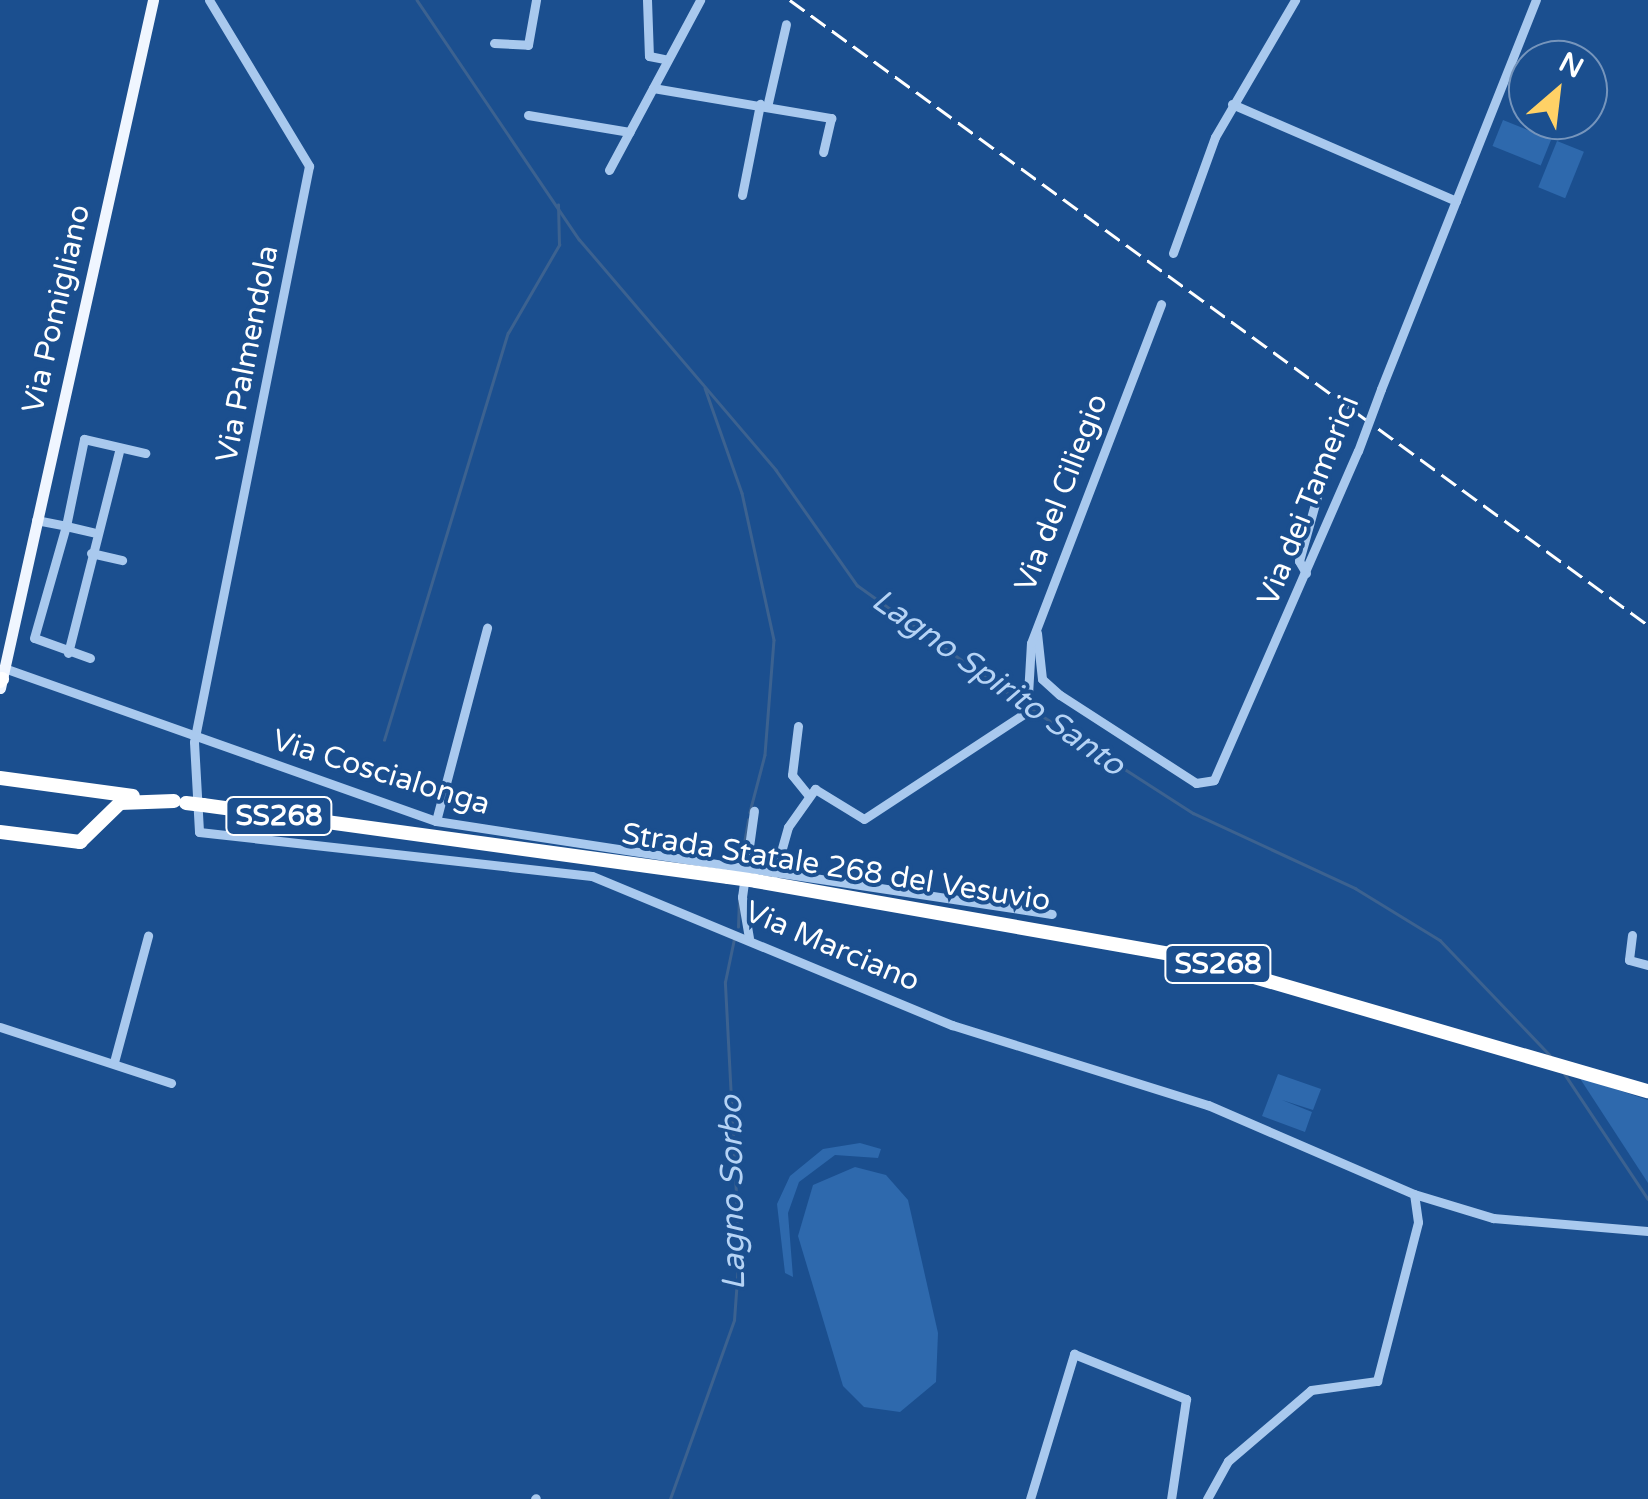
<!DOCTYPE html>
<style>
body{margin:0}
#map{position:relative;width:1648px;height:1499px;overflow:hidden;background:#1b4f8f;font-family:"Varela Round",sans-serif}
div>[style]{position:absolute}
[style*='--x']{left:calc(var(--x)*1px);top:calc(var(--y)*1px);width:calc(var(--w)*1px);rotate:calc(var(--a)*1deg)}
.green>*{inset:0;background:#2e69ad;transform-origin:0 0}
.stream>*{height:2.5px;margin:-1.25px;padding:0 1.25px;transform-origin:1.25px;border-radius:1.25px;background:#3c6290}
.minor>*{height:9px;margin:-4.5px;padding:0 4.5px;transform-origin:4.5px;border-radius:4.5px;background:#a9c9ee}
.major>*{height:11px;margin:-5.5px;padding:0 5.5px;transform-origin:5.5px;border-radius:5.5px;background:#f0f6ff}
.highway>*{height:14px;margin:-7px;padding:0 7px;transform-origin:7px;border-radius:7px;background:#fff}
.rail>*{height:2.5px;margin-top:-1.25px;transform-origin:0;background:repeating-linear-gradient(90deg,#fff 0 18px,transparent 0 26px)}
.minor-bridge>*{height:9px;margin:-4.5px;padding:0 4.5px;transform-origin:4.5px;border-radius:4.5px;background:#a9c9ee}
.highway-bridge>*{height:14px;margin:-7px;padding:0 7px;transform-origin:7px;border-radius:7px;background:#fff}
span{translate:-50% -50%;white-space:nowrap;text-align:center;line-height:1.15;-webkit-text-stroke:8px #1b4f8f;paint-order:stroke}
.shield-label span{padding:2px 8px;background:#1b4f8f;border:2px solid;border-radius:8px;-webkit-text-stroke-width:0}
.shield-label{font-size:28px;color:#fff;font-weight:700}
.street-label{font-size:30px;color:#fff}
.water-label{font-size:32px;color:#b5d3f5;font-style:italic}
.north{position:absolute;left:1508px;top:40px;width:100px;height:100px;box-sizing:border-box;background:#1b4f8f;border:2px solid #7695bc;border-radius:50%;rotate:28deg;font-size:28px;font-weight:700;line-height:40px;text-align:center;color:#fff}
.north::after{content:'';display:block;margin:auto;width:35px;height:45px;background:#ffd166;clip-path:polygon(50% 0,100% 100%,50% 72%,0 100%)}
</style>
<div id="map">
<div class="green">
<div style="left:1503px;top:120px;width:52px;height:28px;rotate:22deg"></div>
<div style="left:1557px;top:141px;width:29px;height:50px;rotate:22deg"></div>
<div style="clip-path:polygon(1278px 1074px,1321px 1089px,1313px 1110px,1282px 1100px,1312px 1112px,1305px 1132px,1262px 1116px)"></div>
<div style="clip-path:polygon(1579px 1077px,1648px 1100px,1648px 1183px)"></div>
<div style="clip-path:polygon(860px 1143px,881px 1149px,878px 1158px,835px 1155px,799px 1182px,788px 1213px,793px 1277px,785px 1273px,777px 1204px,790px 1176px,823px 1149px)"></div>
<div style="clip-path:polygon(855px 1167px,886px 1175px,908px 1200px,938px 1333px,936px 1382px,900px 1412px,864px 1407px,843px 1386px,798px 1236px,813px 1185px)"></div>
</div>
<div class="stream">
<div style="--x:417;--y:0;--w:289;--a:55.9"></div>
<div style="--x:579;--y:239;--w:304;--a:49.5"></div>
<div style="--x:776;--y:470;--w:141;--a:54.8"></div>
<div style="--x:857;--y:585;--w:204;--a:35.6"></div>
<div style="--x:705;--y:388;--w:111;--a:70.6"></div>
<div style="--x:742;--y:493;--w:150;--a:77.7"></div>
<div style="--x:774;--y:640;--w:115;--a:94.5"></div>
<div style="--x:765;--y:755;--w:59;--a:104.7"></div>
<div style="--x:1030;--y:708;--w:194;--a:32.8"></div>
<div style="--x:1193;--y:813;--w:179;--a:24.8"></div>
<div style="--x:1355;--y:888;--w:100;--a:31.5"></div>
<div style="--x:1440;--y:940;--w:159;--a:46.3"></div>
<div style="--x:384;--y:740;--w:425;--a:-73.1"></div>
<div style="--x:508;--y:333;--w:102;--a:-59.9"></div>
<div style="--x:559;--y:245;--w:40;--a:-91.4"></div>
<div style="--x:740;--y:866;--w:47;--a:-80.1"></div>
<div style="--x:738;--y:927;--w:28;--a:-88"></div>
<div style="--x:1564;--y:1073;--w:151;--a:56.3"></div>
<div style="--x:670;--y:1499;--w:190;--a:-70.3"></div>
<div style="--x:734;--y:1320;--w:68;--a:-85.8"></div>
<div style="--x:739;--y:1252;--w:270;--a:-93"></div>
<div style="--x:725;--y:982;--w:44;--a:-78.2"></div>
</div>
<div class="minor">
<div style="--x:209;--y:0;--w:194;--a:58.9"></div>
<div style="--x:309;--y:166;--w:587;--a:101.29"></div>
<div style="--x:194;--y:742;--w:90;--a:86.8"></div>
<div style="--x:199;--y:832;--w:395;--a:6.4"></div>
<div style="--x:592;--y:876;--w:390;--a:22.5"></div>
<div style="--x:952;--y:1025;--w:268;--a:17.4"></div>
<div style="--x:1208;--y:1105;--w:224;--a:23.4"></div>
<div style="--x:1414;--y:1194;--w:83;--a:16.9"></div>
<div style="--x:1493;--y:1218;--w:156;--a:4.8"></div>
<div style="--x:647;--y:0;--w:56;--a:88"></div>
<div style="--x:649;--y:56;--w:16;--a:11"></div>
<div style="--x:494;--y:43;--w:34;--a:3"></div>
<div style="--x:528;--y:45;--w:46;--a:-79.9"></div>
<div style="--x:653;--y:88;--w:181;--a:9.6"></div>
<div style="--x:831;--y:118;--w:35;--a:103"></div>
<div style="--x:1232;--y:104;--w:244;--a:23.4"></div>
<div style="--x:767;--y:107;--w:85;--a:-77.1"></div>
<div style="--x:528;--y:115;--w:103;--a:9.5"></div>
<div style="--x:609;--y:170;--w:193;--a:-61.8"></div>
<div style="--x:742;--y:195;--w:93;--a:-78.8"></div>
<div style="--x:1173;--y:253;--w:123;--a:-70.1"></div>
<div style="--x:1215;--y:137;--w:159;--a:-59.7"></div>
<div style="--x:1381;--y:389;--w:419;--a:-68.3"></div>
<div style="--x:36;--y:520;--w:31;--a:11"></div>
<div style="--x:66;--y:526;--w:89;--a:-78.3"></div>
<div style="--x:84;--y:439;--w:63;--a:12.9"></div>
<div style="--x:91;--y:553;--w:32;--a:13"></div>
<div style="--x:1306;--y:573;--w:14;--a:-120"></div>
<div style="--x:1299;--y:561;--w:78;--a:-74.4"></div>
<div style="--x:1037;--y:633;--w:46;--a:83.8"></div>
<div style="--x:1042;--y:679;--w:24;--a:42"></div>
<div style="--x:1060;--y:695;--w:162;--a:32.9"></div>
<div style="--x:1196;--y:783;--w:18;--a:-9"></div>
<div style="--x:1214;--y:780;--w:359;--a:-66.4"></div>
<div style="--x:68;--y:653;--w:211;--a:-75.8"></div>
<div style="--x:90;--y:658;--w:59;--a:-160.3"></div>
<div style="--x:34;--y:638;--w:116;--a:-74.1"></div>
<div style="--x:66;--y:526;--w:28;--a:13"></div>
<div style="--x:4;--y:668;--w:458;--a:19.5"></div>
<div style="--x:436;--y:821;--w:297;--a:8.7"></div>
<div style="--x:798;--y:726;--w:49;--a:97"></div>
<div style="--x:792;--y:775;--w:27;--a:51"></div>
<div style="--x:436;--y:821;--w:200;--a:-75.2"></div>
<div style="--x:748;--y:857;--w:30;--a:8"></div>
<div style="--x:761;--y:870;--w:294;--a:8.6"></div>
<div style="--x:775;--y:873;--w:48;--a:-74.2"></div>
<div style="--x:788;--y:827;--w:47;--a:-54.6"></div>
<div style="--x:815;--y:789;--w:57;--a:31.5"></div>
<div style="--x:864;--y:819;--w:195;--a:-33.3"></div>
<div style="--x:1027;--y:712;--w:69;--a:-86.7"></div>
<div style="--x:1031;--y:643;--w:363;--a:-69"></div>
<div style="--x:1632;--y:935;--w:25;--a:97"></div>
<div style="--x:1629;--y:960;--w:20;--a:15"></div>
<div style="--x:749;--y:938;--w:42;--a:-99.7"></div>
<div style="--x:742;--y:897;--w:87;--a:-82.1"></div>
<div style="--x:0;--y:1027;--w:180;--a:18.1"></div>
<div style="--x:114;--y:1062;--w:131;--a:-74.9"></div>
<div style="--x:535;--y:1499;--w:1;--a:-45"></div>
<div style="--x:1030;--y:1499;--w:152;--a:-73.1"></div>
<div style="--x:1074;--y:1354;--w:121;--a:21.9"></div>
<div style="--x:1186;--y:1399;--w:101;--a:98.5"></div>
<div style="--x:1207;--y:1499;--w:43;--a:-61.1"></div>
<div style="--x:1228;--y:1461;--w:109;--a:-40.5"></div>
<div style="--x:1311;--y:1390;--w:67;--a:-7.8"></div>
<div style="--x:1377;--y:1381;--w:164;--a:-75.5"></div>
<div style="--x:1418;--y:1222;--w:28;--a:-98"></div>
</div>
<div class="major">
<div style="--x:0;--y:688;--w:705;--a:-77.46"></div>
</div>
<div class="highway">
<div style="--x:0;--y:681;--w:3;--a:-45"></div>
<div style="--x:0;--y:778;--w:134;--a:7.7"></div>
<div style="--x:203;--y:805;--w:530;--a:7.81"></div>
<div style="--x:0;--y:832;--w:81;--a:7.1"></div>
<div style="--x:80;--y:842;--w:56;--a:-44.3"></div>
<div style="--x:120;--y:803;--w:54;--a:-2.1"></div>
<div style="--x:756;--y:881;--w:433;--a:10"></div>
<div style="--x:1182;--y:956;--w:485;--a:16.2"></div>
</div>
<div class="rail">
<div style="--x:790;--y:0;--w:1062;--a:36.07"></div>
</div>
<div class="minor-bridge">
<div style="--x:1358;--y:451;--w:66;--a:-69.6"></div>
<div style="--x:730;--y:866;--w:31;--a:7"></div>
</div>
<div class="highway-bridge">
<div style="--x:186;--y:803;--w:17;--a:7"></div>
<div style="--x:728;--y:877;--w:28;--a:8"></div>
</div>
<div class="shield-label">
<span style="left:279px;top:816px">SS268</span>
<span style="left:1218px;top:964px">SS268</span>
</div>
<div class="street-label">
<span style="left:57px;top:309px;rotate:-77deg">Via Pomigliano</span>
<span style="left:248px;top:354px;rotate:-79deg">Via Palmendola</span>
<span style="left:1062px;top:493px;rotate:-69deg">Via del Ciliegio</span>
<span style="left:1309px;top:501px;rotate:-68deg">Via dei Tamerici</span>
<span style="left:381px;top:773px;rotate:17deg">Via Coscialonga</span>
<span style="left:836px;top:868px;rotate:9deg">Strada Statale 268 del Vesuvio</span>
<span style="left:832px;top:947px;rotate:23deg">Via Marciano</span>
</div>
<div class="water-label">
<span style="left:998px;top:683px;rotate:35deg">Lagno Spirito Santo</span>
<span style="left:733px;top:1193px;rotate:-91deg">Lagno Sorbo</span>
</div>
<div class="north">N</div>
</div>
